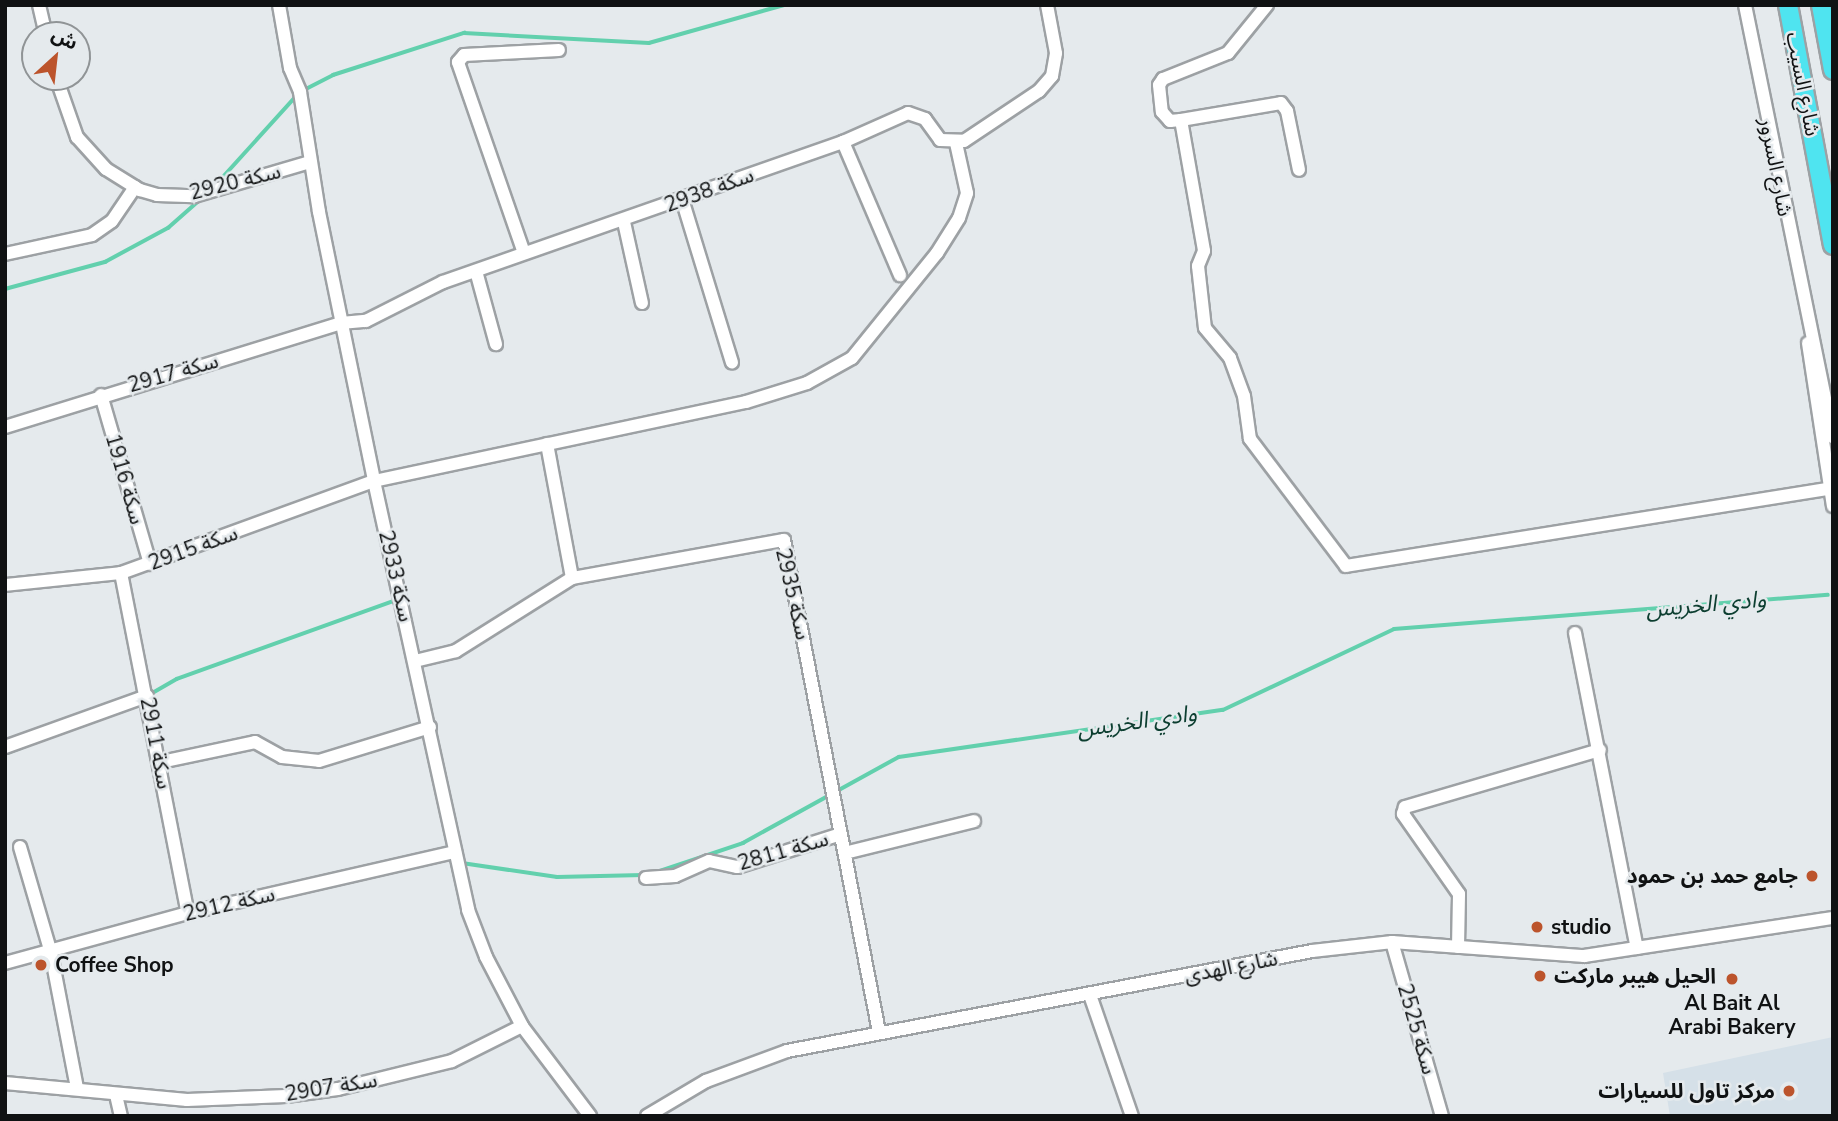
<!DOCTYPE html>
<meta charset="utf-8">
<style>
body{margin:0}
#map{position:relative;width:1838px;height:1121px;overflow:hidden;background:#e5eaed;font-family:"Nunito Sans","Noto Sans Arabic",sans-serif}
div>[style]{position:absolute}
[style*='--x']{left:calc(var(--x)*1px);top:calc(var(--y)*1px);width:calc(var(--w)*1px);rotate:calc(var(--a)*1deg)}
.built>*{inset:0;background:#d5e0e8}
.stream>*{height:3.5px;margin:-1.75px;padding:0 1.75px;transform-origin:1.75px;border-radius:1.75px;background:#62d0ad}
.roads{filter:drop-shadow(2px 0 #9da1a4) drop-shadow(-2px 0 #9da1a4) drop-shadow(0 2px #9da1a4) drop-shadow(0 -2px #9da1a4)}
.minor>*{height:12px;margin:-6px;padding:0 6px;transform-origin:6px;border-radius:6px;background:#fff}
.highway>*{height:18px;margin:-9px;padding:0 9px;transform-origin:9px;border-radius:9px;background:#4fe4f0}
.dots>*{width:19px;height:19px;translate:-50% -50%;box-sizing:border-box;border:4px solid #e5eaed;border-radius:50%}
span{translate:-50% -50%;white-space:nowrap;text-align:center;line-height:1.15;-webkit-text-stroke:5px #e5eaed;paint-order:stroke}
.street-label{font-size:21px;color:#101213}
.poi-label{font-size:21px;color:#101213;font-weight:700}
.right{translate:-100% -50%;text-align:right}
.left{translate:0 -50%;text-align:left}
.water-label{font-size:23px;color:#0c3e30;font-style:italic}
.frame{position:absolute;inset:0;border:7px solid #101213;pointer-events:none}
.north{position:absolute;left:21px;top:21px;width:70px;height:70px;box-sizing:border-box;background:#e5eaed;border:2px solid #909496;border-radius:50%;rotate:27deg;font-size:19px;font-weight:700;line-height:28px;text-align:center;color:#101213}
.north::after{content:'';display:block;margin:auto;width:24px;height:32px;background:#bc542c;clip-path:polygon(50% 0,100% 100%,50% 72%,0 100%)}
</style>
<div id="map">
<div class="built">
<div style="clip-path:polygon(1833px 1037px,1833px 1116px,1670px 1116px,1663px 1073px)"></div>
</div>
<div class="stream">
<div style="--x:304;--y:90;--w:33;--a:-27"></div>
<div style="--x:333;--y:75;--w:138;--a:-17.8"></div>
<div style="--x:464;--y:33;--w:185;--a:3.1"></div>
<div style="--x:649;--y:43;--w:140;--a:-15.7"></div>
<div style="--x:214;--y:187;--w:125;--a:-47.9"></div>
<div style="--x:5;--y:289;--w:104;--a:-15.1"></div>
<div style="--x:105;--y:262;--w:72;--a:-28.4"></div>
<div style="--x:168;--y:228;--w:44;--a:-41.3"></div>
<div style="--x:149;--y:695;--w:32;--a:-30"></div>
<div style="--x:177;--y:679;--w:233;--a:-19.8"></div>
<div style="--x:66;--y:731;--w:72;--a:-20.2"></div>
<div style="--x:5;--y:754;--w:26;--a:-21"></div>
<div style="--x:462;--y:863;--w:96;--a:8.4"></div>
<div style="--x:557;--y:877;--w:86;--a:-1.3"></div>
<div style="--x:657;--y:872;--w:91;--a:-18.6"></div>
<div style="--x:743;--y:843;--w:178;--a:-28.9"></div>
<div style="--x:899;--y:757;--w:327;--a:-8.3"></div>
<div style="--x:1223;--y:710;--w:189;--a:-25.3"></div>
<div style="--x:1394;--y:629;--w:435;--a:-4.5"></div>
</div>
<div class="roads">
<div class="minor">
<div style="--x:39;--y:5;--w:31;--a:77"></div>
<div style="--x:279;--y:5;--w:64;--a:80.1"></div>
<div style="--x:290;--y:68;--w:26;--a:67"></div>
<div style="--x:300;--y:92;--w:121;--a:81"></div>
<div style="--x:319;--y:212;--w:275;--a:78.4"></div>
<div style="--x:374;--y:481;--w:439;--a:77.6"></div>
<div style="--x:468;--y:910;--w:50;--a:69"></div>
<div style="--x:486;--y:957;--w:78;--a:62.4"></div>
<div style="--x:522;--y:1026;--w:113;--a:52.9"></div>
<div style="--x:1267;--y:5;--w:62;--a:129.1"></div>
<div style="--x:1228;--y:53;--w:70;--a:158.2"></div>
<div style="--x:1163;--y:79;--w:7;--a:124"></div>
<div style="--x:1159;--y:85;--w:27;--a:84"></div>
<div style="--x:1162;--y:112;--w:12;--a:48"></div>
<div style="--x:1170;--y:121;--w:11;--a:-5"></div>
<div style="--x:1181;--y:120;--w:101;--a:-9.6"></div>
<div style="--x:1281;--y:103;--w:10;--a:53"></div>
<div style="--x:1287;--y:111;--w:60;--a:78.5"></div>
<div style="--x:1745;--y:5;--w:441;--a:78.5"></div>
<div style="--x:56;--y:77;--w:64;--a:70.7"></div>
<div style="--x:77;--y:137;--w:43;--a:47.8"></div>
<div style="--x:106;--y:169;--w:40;--a:32"></div>
<div style="--x:140;--y:190;--w:18;--a:16"></div>
<div style="--x:157;--y:195;--w:37;--a:2"></div>
<div style="--x:194;--y:196;--w:121;--a:-16.3"></div>
<div style="--x:1181;--y:120;--w:133;--a:80"></div>
<div style="--x:1204;--y:251;--w:16;--a:112"></div>
<div style="--x:1198;--y:266;--w:62;--a:83.6"></div>
<div style="--x:1205;--y:328;--w:39;--a:50"></div>
<div style="--x:1230;--y:358;--w:40;--a:69.8"></div>
<div style="--x:1244;--y:396;--w:43;--a:82.1"></div>
<div style="--x:1250;--y:439;--w:159;--a:52.9"></div>
<div style="--x:1346;--y:566;--w:489;--a:-9.1"></div>
<div style="--x:843;--y:142;--w:145;--a:66.8"></div>
<div style="--x:682;--y:199;--w:171;--a:73"></div>
<div style="--x:624;--y:222;--w:83;--a:77.5"></div>
<div style="--x:524;--y:253;--w:202;--a:-109.1"></div>
<div style="--x:458;--y:62;--w:9;--a:-49"></div>
<div style="--x:464;--y:55;--w:95;--a:-3"></div>
<div style="--x:5;--y:254;--w:89;--a:-12.3"></div>
<div style="--x:92;--y:235;--w:24;--a:-35"></div>
<div style="--x:112;--y:221;--w:41;--a:-55.9"></div>
<div style="--x:476;--y:271;--w:76;--a:74.7"></div>
<div style="--x:1808;--y:343;--w:165;--a:81.3"></div>
<div style="--x:101;--y:395;--w:176;--a:73.8"></div>
<div style="--x:5;--y:427;--w:352;--a:-17.2"></div>
<div style="--x:341;--y:323;--w:25;--a:-5"></div>
<div style="--x:366;--y:321;--w:86;--a:-26.9"></div>
<div style="--x:443;--y:282;--w:424;--a:-19.3"></div>
<div style="--x:843;--y:142;--w:71;--a:-24"></div>
<div style="--x:908;--y:113;--w:18;--a:19"></div>
<div style="--x:925;--y:119;--w:26;--a:54"></div>
<div style="--x:940;--y:140;--w:24;--a:2"></div>
<div style="--x:964;--y:141;--w:90;--a:-33.7"></div>
<div style="--x:1039;--y:91;--w:20;--a:-49"></div>
<div style="--x:1052;--y:76;--w:23;--a:-80"></div>
<div style="--x:1056;--y:53;--w:49;--a:-100.6"></div>
<div style="--x:547;--y:444;--w:136;--a:79.4"></div>
<div style="--x:121;--y:573;--w:347;--a:78.9"></div>
<div style="--x:5;--y:585;--w:117;--a:-5.9"></div>
<div style="--x:121;--y:573;--w:269;--a:-20"></div>
<div style="--x:374;--y:481;--w:380;--a:-12"></div>
<div style="--x:746;--y:402;--w:64;--a:-17.3"></div>
<div style="--x:807;--y:383;--w:51;--a:-29.1"></div>
<div style="--x:852;--y:358;--w:135;--a:-51"></div>
<div style="--x:937;--y:253;--w:41;--a:-57.8"></div>
<div style="--x:959;--y:218;--w:26;--a:-72"></div>
<div style="--x:967;--y:193;--w:51;--a:-102.4"></div>
<div style="--x:1575;--y:633;--w:321;--a:78.9"></div>
<div style="--x:415;--y:661;--w:42;--a:-13.7"></div>
<div style="--x:456;--y:651;--w:137;--a:-32.2"></div>
<div style="--x:572;--y:578;--w:215;--a:-10.2"></div>
<div style="--x:784;--y:540;--w:501;--a:79.07"></div>
<div style="--x:5;--y:747;--w:151;--a:-19.8"></div>
<div style="--x:161;--y:762;--w:96;--a:-12"></div>
<div style="--x:255;--y:742;--w:31;--a:29"></div>
<div style="--x:282;--y:757;--w:37;--a:6"></div>
<div style="--x:319;--y:761;--w:116;--a:-17"></div>
<div style="--x:20;--y:847;--w:110;--a:73.7"></div>
<div style="--x:51;--y:953;--w:137;--a:79.1"></div>
<div style="--x:845;--y:853;--w:133;--a:-13.9"></div>
<div style="--x:646;--y:878;--w:29;--a:-4"></div>
<div style="--x:675;--y:876;--w:37;--a:-24"></div>
<div style="--x:709;--y:861;--w:29;--a:12"></div>
<div style="--x:737;--y:867;--w:109;--a:-17.6"></div>
<div style="--x:1392;--y:942;--w:181;--a:74"></div>
<div style="--x:1458;--y:947;--w:53;--a:-88.9"></div>
<div style="--x:1459;--y:894;--w:98;--a:-125"></div>
<div style="--x:1403;--y:814;--w:7;--a:-74"></div>
<div style="--x:1405;--y:807;--w:203;--a:-16.3"></div>
<div style="--x:5;--y:963;--w:190;--a:-15.3"></div>
<div style="--x:188;--y:913;--w:274;--a:-12.9"></div>
<div style="--x:1090;--y:995;--w:128;--a:70.9"></div>
<div style="--x:5;--y:1083;--w:183;--a:5.3"></div>
<div style="--x:187;--y:1100;--w:99;--a:-2.3"></div>
<div style="--x:286;--y:1096;--w:52;--a:-7.7"></div>
<div style="--x:338;--y:1089;--w:117;--a:-13.8"></div>
<div style="--x:452;--y:1061;--w:78;--a:-26.6"></div>
<div style="--x:116;--y:1095;--w:22;--a:77"></div>
<div style="--x:647;--y:1116;--w:69;--a:-30.7"></div>
<div style="--x:706;--y:1081;--w:86;--a:-20.3"></div>
<div style="--x:787;--y:1051;--w:534;--a:-10.78"></div>
<div style="--x:1312;--y:951;--w:81;--a:-6.4"></div>
<div style="--x:1392;--y:942;--w:193;--a:4.2"></div>
<div style="--x:1584;--y:956;--w:252;--a:-8.7"></div>
</div>
<div class="highway">
<div style="--x:1788;--y:5;--w:244;--a:79.4"></div>
<div style="--x:1821;--y:5;--w:66;--a:79.5"></div>
</div>
</div>
<div class="dots">
<div style="left:1812px;top:876px;background:#bc542c"></div>
<div style="left:1537px;top:927px;background:#bc542c"></div>
<div style="left:41px;top:965px;background:#bc542c"></div>
<div style="left:1540px;top:976px;background:#bc542c"></div>
<div style="left:1732px;top:979px;background:#bc542c"></div>
<div style="left:1789px;top:1091px;background:#bc542c"></div>
</div>
<div class="street-label">
<span style="left:1803px;top:84px;rotate:79deg">شارع السيب</span>
<span style="left:1776px;top:167px;rotate:79deg">شارع السرور</span>
<span style="left:235px;top:182px;rotate:-14deg">سكة 2920</span>
<span style="left:709px;top:190px;rotate:-20deg">سكة 2938</span>
<span style="left:173px;top:373px;rotate:-16deg">سكة 2917</span>
<span style="left:125px;top:479px;rotate:74deg">سكة 1916</span>
<span style="left:193px;top:548px;rotate:-20deg">سكة 2915</span>
<span style="left:396px;top:576px;rotate:77deg">سكة 2933</span>
<span style="left:793px;top:594px;rotate:77deg">سكة 2935</span>
<span style="left:156px;top:743px;rotate:79deg">سكة 2911</span>
<span style="left:783px;top:851px;rotate:-16deg">سكة 2811</span>
<span style="left:229px;top:904px;rotate:-13deg">سكة 2912</span>
<span style="left:1231px;top:967px;rotate:-11deg">شارع الهدى</span>
<span style="left:1417px;top:1029px;rotate:74deg">سكة 2525</span>
<span style="left:331px;top:1087px;rotate:-9deg">سكة 2907</span>
</div>
<div class="poi-label">
<span class="right" style="left:1798px;top:876px">جامع حمد بن حمود</span>
<span class="left" style="left:1551px;top:927px">studio</span>
<span class="left" style="left:55px;top:965px">Coffee Shop</span>
<span class="left" style="left:1554px;top:976px">الحيل هيبر ماركت</span>
<span style="left:1732px;top:1015px">Al Bait Al<br>Arabi Bakery</span>
<span class="right" style="left:1775px;top:1091px">مركز تاول للسيارات</span>
</div>
<div class="water-label">
<span style="left:1706px;top:605px;rotate:-5deg">وادي الخريس</span>
<span style="left:1137px;top:722px;rotate:-8deg">وادي الخريس</span>
</div>
<div class="frame"></div>
<div class="north">ش</div>
</div>
